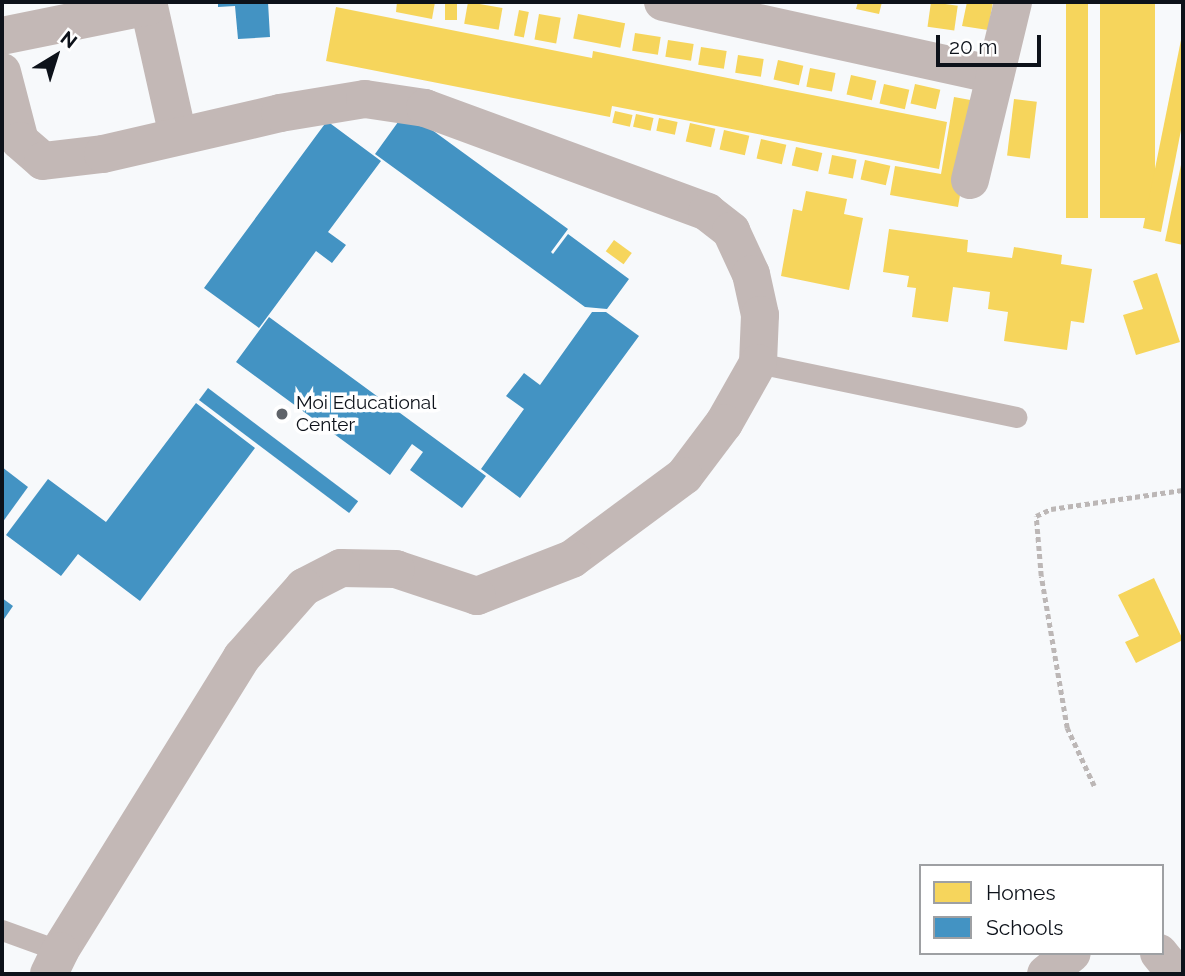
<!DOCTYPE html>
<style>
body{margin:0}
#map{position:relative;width:1185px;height:976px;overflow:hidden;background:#f7f9fb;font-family:Raleway,sans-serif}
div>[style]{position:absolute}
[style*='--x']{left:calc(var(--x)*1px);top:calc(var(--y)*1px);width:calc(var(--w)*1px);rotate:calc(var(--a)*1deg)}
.homes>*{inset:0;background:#f6d55c;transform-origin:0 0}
.schools>*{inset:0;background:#4393c3;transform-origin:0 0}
.path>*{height:4.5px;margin-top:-2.25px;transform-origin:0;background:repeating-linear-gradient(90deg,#bcb7b6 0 5px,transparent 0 8.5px)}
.service>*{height:21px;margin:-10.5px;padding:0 10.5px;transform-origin:10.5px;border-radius:10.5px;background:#c3b8b6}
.minor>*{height:38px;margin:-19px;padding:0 19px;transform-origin:19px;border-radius:19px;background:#c3b8b6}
.dots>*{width:19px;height:19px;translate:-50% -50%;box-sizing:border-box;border:4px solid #fff;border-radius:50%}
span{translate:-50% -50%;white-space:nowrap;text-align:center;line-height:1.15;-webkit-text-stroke:7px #fff;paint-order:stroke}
.poi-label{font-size:19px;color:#0d121a}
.left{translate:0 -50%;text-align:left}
.frame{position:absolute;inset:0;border:4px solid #0d121a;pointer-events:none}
.legend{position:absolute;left:919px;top:864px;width:245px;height:91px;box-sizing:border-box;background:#fff;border:2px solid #9ea0a3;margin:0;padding:9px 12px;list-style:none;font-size:21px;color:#0d121a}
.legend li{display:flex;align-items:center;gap:14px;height:35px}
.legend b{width:35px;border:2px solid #9ea0a3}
.north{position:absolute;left:21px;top:21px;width:70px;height:70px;-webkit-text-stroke:5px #fff;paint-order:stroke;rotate:38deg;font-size:19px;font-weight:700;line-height:28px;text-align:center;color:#0d121a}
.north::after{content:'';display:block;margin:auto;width:24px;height:32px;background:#0d121a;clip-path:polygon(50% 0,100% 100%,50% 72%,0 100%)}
.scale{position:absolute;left:936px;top:35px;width:105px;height:32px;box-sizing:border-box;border:4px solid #0d121a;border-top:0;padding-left:9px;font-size:21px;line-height:24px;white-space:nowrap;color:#0d121a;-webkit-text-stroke:5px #fff;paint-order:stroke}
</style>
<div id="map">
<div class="homes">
<div style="clip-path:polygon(397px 2px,435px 2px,432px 19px,396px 12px)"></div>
<div style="left:445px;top:2px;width:12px;height:18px"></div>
<div style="left:468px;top:2px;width:35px;height:22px;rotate:10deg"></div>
<div style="clip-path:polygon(858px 2px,882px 2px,879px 14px,856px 9px)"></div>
<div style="left:931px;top:2px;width:27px;height:25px;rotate:8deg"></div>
<div style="clip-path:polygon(967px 2px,993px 2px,988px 30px,962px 26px)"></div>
<div style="left:1066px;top:2px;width:22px;height:216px"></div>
<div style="left:1100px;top:2px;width:55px;height:216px"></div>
<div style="clip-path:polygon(336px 7px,592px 58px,593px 51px,947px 122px,939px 169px,612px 106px,610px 117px,326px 61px)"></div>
<div style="left:519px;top:10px;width:10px;height:26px;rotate:11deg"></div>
<div style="left:539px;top:14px;width:22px;height:26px;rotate:10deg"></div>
<div style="left:578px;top:14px;width:48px;height:25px;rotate:11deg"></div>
<div style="left:635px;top:33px;width:26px;height:18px;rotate:9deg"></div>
<div style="clip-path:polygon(1182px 35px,1183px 120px,1161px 232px,1143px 228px)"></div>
<div style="left:668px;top:40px;width:26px;height:17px;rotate:9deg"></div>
<div style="left:701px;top:47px;width:26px;height:18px;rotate:9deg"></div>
<div style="left:738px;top:55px;width:26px;height:18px;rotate:9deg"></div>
<div style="left:778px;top:60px;width:26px;height:20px;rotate:13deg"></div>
<div style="left:810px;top:68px;width:26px;height:19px;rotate:11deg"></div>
<div style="left:851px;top:75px;width:26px;height:20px;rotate:13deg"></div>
<div style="left:884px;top:84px;width:26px;height:20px;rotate:13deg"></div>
<div style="left:915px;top:84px;width:26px;height:20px;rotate:13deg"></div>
<div style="clip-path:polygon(954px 97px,976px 101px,958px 207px,890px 195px,895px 166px,941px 174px)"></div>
<div style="left:1014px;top:99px;width:23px;height:57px;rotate:7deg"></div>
<div style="left:615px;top:111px;width:18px;height:12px;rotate:13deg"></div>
<div style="left:636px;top:114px;width:18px;height:13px;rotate:13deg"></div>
<div style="left:659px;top:118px;width:19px;height:13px;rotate:12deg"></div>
<div style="left:690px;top:123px;width:26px;height:19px;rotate:13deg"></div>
<div style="left:724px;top:130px;width:26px;height:20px;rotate:13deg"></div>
<div style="left:761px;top:139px;width:26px;height:20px;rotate:13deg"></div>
<div style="left:796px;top:147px;width:27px;height:19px;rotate:13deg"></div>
<div style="left:832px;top:155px;width:25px;height:19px;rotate:11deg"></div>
<div style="left:865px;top:160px;width:26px;height:20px;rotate:13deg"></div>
<div style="clip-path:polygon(1182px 160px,1183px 160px,1183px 245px,1165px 241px)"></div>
<div style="clip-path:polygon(806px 191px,847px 199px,844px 214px,863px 218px,849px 290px,781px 276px,793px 209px,802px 211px)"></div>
<div style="clip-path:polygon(889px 229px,968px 240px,967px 252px,1012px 258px,1014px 247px,1062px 255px,1061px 264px,1092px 269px,1084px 323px,1071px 321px,1067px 350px,1004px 341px,1008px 312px,988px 309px,990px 292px,953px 287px,948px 322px,912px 317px,916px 288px,907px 287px,909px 276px,883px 272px)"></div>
<div style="left:614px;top:240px;width:22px;height:14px;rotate:36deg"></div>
<div style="clip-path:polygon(1157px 273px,1180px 342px,1136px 355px,1123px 315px,1143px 309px,1133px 281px)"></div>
<div style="clip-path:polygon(1154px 578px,1183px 640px,1136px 663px,1125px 642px,1139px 636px,1118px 595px)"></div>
</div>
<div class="schools">
<div style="clip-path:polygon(218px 2px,268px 2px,270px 37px,238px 39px,235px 6px,218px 7px)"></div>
<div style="clip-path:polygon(406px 111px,568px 229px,551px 252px,553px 254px,568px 234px,629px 279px,607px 309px,585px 307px,375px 154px)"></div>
<div style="clip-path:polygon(327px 121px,381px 161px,328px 232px,346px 245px,332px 263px,316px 251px,259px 328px,204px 288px)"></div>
<div style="clip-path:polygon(592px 312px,606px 312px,639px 336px,520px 498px,481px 469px,524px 409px,506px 396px,524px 373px,540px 385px)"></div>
<div style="clip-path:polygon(269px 317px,486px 476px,462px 508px,410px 470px,423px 452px,412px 444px,390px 475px,236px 362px)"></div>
<div style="left:208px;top:388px;width:188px;height:15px;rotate:37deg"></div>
<div style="clip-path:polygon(196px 403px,255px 448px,140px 601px,78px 554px,61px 576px,6px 535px,48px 479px,106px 522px)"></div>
<div style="clip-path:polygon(2px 467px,28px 487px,2px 523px)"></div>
<div style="clip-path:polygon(2px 598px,13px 606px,2px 622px)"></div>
</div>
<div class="path">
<div style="--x:1094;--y:786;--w:64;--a:-115"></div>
<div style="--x:1067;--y:728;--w:154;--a:-99.7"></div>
<div style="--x:1041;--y:576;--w:60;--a:-94.8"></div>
<div style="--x:1036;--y:516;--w:17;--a:-25"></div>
<div style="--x:1051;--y:509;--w:133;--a:-8.2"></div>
</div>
<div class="service">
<div style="--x:758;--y:363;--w:264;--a:11.8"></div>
<div style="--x:2;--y:930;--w:62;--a:19.9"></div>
</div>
<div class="minor">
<div style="--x:148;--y:2;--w:137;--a:77.4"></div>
<div style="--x:663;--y:2;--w:340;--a:12.4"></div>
<div style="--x:2;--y:36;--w:150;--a:-11.5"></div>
<div style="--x:2;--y:72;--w:71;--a:75.4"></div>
<div style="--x:20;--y:141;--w:30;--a:41"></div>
<div style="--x:43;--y:161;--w:60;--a:-6.7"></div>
<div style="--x:103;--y:154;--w:182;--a:-13"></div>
<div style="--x:280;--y:113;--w:86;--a:-9.4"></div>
<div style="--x:365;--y:99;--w:61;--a:8.5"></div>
<div style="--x:425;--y:108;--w:301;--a:20.2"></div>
<div style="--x:707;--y:212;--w:31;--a:38"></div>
<div style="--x:731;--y:231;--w:47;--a:65.1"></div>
<div style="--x:751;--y:274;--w:42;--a:77.6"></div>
<div style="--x:760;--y:315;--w:48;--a:92.4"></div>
<div style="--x:758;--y:363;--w:69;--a:119.5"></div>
<div style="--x:724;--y:423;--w:66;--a:127"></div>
<div style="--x:684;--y:476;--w:139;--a:143.5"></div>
<div style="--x:572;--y:559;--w:102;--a:158.7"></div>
<div style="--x:477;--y:596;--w:85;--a:-161.6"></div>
<div style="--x:396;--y:569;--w:55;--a:-179"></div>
<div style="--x:341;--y:568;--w:42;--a:152.8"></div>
<div style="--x:304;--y:587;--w:94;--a:131.5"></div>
<div style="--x:242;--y:657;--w:346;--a:121.8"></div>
<div style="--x:60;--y:951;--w:25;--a:116"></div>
<div style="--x:970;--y:180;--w:183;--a:-76.4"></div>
<div style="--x:1159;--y:953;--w:27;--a:51"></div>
<div style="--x:1046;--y:974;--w:33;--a:-39"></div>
</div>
<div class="dots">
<div style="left:282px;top:414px;background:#5f6369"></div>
</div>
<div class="poi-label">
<span class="left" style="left:296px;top:414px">Moi Educational<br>Center</span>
</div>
<div class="frame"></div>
<ul class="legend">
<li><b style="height:19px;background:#f6d55c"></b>Homes</li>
<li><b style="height:19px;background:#4393c3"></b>Schools</li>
</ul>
<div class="north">N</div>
<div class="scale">20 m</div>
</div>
